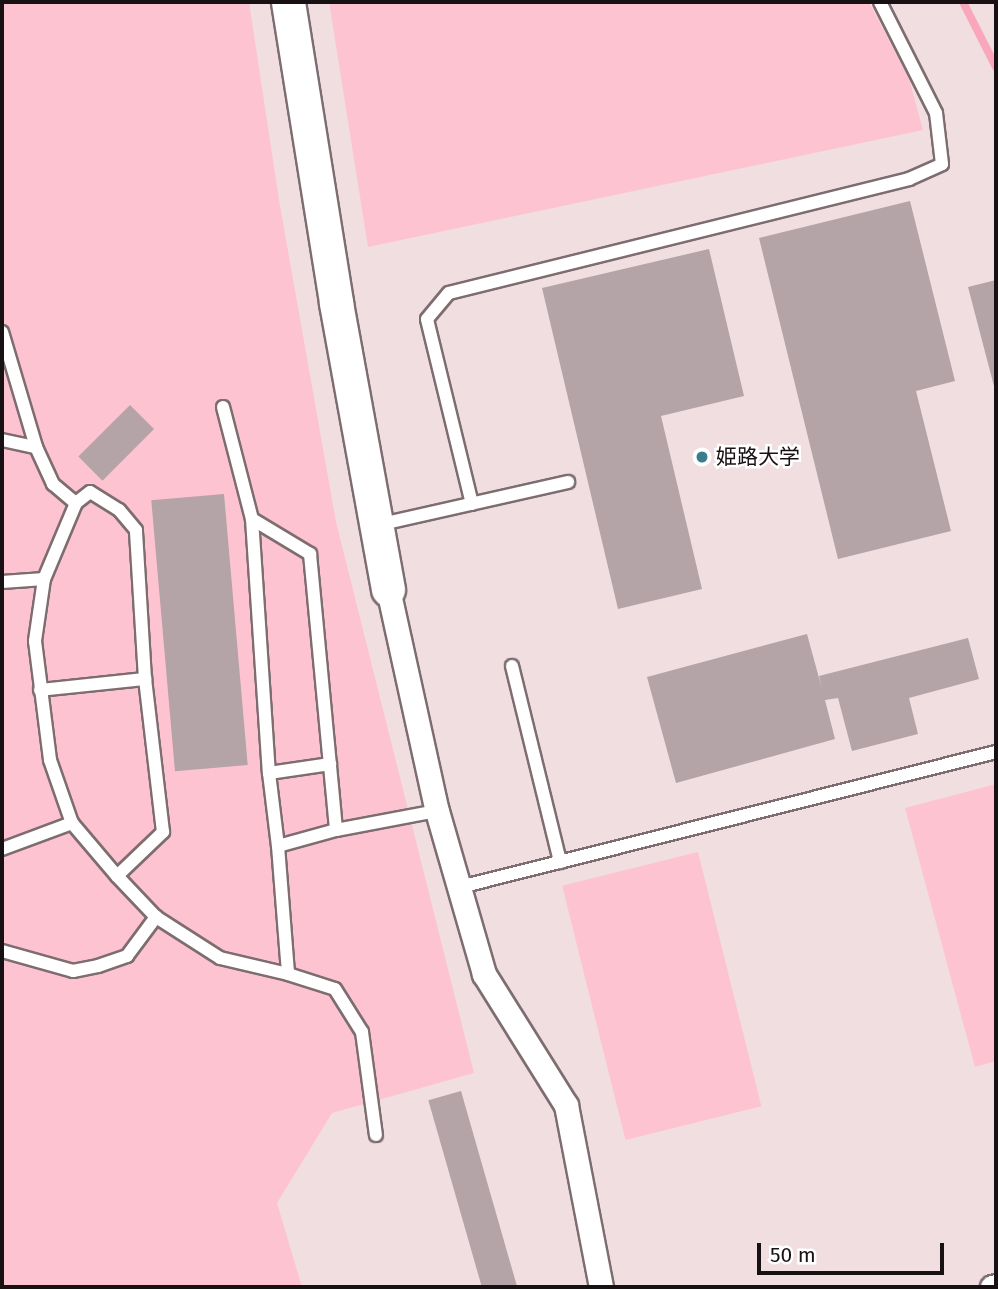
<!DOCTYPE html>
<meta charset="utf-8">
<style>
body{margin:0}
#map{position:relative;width:998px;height:1289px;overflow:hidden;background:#f0dee1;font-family:"Fira Sans","Noto Sans JP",sans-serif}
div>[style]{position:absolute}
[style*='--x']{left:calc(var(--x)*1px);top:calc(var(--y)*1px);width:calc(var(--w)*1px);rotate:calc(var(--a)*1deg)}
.green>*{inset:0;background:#fec3d0;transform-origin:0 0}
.stream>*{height:8px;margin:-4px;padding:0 4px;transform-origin:4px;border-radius:4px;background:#faa7bc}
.building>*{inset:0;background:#b4a3a7;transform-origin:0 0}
.roads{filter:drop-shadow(2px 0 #7d6d70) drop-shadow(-2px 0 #7d6d70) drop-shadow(0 2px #7d6d70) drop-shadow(0 -2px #7d6d70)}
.lane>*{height:12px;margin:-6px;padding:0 6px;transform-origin:6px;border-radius:6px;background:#fff}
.street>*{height:23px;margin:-11.5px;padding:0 11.5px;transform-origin:11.5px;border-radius:11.5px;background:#fff}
.secondary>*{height:33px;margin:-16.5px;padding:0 16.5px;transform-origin:16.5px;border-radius:16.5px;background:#fff}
.dots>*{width:19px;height:19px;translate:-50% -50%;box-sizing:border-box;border:4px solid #fff;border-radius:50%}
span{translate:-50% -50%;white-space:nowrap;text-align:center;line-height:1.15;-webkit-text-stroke:5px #fff;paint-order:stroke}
.poi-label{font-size:21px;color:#171113}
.left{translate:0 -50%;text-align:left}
.frame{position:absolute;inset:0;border:4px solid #171113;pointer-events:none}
.scale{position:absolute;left:757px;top:1243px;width:187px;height:32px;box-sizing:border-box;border:4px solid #171113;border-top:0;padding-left:9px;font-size:21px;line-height:24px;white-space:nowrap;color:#171113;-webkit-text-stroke:5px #fff;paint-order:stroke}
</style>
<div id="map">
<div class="green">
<div style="clip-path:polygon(2px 2px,249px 2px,279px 200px,336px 522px,474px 1073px,332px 1113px,277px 1203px,302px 1287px,2px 1287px)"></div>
<div style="clip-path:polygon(329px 2px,869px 2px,909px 79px,923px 130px,368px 247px)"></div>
<div style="clip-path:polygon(996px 784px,996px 1061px,975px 1067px,905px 808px)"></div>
<div style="left:698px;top:852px;width:262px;height:140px;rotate:76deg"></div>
</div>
<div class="stream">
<div style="--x:963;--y:2;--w:73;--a:63.1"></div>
</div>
<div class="building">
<div style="clip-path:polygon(910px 201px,955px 381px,916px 391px,951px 531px,838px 559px,759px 238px)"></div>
<div style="clip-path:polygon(709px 249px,744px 396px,661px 416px,702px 589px,618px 609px,542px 288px)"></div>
<div style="clip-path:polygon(996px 280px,996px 390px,995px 390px,968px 287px)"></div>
<div style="left:130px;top:405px;width:34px;height:73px;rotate:45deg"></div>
<div style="left:224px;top:494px;width:272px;height:73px;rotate:85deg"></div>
<div style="clip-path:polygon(807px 634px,822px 689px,819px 676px,968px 638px,979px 679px,909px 698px,918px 734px,852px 751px,838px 698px,825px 700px,835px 739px,676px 783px,647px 677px)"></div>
<div style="left:461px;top:1091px;width:204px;height:34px;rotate:74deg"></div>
</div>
<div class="roads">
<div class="lane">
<div style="--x:2;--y:332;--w:120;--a:73.5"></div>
<div style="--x:36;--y:447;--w:41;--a:65.3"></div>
<div style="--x:53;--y:484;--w:30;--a:40"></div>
<div style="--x:223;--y:407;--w:116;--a:75.5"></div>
<div style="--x:252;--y:519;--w:255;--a:86.2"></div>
<div style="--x:269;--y:773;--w:74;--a:83"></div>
<div style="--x:278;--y:846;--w:128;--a:85.5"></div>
<div style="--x:2;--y:440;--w:35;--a:12"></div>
<div style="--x:472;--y:504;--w:190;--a:-103.7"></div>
<div style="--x:427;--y:319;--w:34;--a:-50"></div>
<div style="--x:449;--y:293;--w:474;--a:-13.9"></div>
<div style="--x:909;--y:179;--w:36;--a:-24"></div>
<div style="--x:942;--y:164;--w:51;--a:-96.7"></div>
<div style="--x:936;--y:113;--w:124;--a:-116.8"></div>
<div style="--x:252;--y:519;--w:68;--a:31.1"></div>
<div style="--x:310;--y:554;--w:277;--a:84.6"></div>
<div style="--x:377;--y:525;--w:196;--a:-12.7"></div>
<div style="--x:2;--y:582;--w:42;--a:-4.1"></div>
<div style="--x:512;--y:666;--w:202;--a:76.2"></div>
<div style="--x:40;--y:690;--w:106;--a:-6"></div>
<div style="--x:269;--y:773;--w:62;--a:-8.4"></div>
<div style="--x:278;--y:846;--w:60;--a:-15.4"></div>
<div style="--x:336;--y:830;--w:103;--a:-10.7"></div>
<div style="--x:2;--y:849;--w:75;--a:-20.4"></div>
<div style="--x:117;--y:876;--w:64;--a:-43.7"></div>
<div style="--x:163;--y:832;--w:154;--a:-96.7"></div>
<div style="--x:145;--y:679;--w:149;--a:-93.5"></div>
<div style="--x:136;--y:530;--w:26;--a:-130"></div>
<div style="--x:119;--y:510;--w:34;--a:-148"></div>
<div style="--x:90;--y:492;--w:18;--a:142"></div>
<div style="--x:76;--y:503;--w:82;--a:112.8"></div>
<div style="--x:44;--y:579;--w:63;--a:98.3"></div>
<div style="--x:35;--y:641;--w:120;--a:82.8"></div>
<div style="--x:50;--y:760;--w:67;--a:70.8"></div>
<div style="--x:72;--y:823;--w:70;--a:49.7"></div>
<div style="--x:117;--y:876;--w:57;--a:46.4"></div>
<div style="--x:156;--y:917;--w:76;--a:32.6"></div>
<div style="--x:220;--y:958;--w:70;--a:13.2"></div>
<div style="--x:288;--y:974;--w:49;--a:17.7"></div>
<div style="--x:335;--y:989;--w:51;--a:57.9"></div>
<div style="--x:362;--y:1032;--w:104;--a:82.3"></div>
<div style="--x:460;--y:887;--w:553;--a:-14.14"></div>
<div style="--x:2;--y:951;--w:74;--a:15.7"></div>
<div style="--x:73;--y:971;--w:25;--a:-11"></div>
<div style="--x:98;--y:966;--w:31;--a:-19"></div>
<div style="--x:127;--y:956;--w:49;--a:-53.4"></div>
</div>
<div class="street">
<div style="--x:388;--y:589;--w:227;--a:77.6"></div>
<div style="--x:437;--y:811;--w:170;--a:73.9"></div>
<div style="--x:484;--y:974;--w:155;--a:58"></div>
<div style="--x:566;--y:1105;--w:185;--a:79.1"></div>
<div style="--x:992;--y:1287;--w:4;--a:-14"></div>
</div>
<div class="secondary">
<div style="--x:288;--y:2;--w:305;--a:80.9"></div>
<div style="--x:336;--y:303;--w:291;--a:79.7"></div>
</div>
</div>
<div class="dots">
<div style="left:702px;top:457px;background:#397e8c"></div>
</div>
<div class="poi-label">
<span class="left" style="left:716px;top:457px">姫路大学</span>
</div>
<div class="frame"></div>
<div class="scale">50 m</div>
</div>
